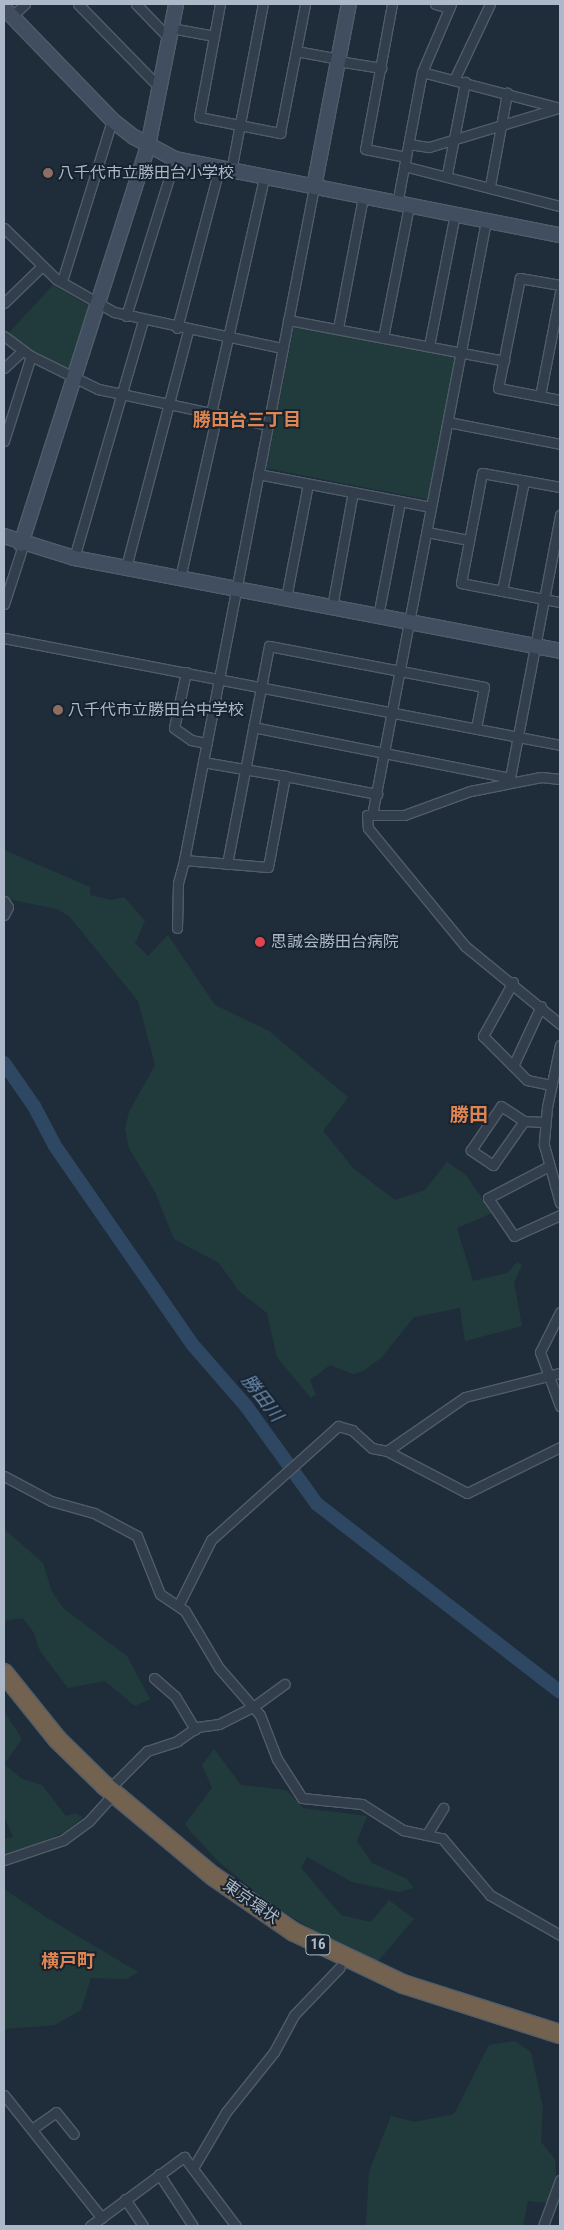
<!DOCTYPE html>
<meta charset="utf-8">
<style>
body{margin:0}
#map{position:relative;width:564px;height:2230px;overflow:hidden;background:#1f2d3b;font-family:"Roboto Condensed","Noto Sans JP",sans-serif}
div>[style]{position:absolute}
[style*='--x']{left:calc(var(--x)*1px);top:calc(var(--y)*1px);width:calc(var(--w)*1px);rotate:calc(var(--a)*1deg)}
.green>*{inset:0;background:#213b3c;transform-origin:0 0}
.river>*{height:14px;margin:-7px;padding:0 7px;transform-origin:7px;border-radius:7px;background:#2e4762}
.roads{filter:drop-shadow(1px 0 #505c69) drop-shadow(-1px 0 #505c69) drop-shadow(0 1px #505c69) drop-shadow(0 -1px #505c69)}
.street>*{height:9px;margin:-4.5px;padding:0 4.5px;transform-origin:4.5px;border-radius:4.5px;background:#323e4b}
.secondary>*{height:14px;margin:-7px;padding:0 7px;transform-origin:7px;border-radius:7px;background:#404e5f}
.highway>*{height:18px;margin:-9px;padding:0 9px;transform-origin:9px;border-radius:9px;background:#72624f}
.dots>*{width:14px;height:14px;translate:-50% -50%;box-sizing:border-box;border:2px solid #182330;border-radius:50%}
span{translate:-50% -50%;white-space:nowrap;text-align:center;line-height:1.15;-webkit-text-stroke:4px #182330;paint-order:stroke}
.shield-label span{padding:1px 4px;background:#182330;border:1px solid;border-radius:4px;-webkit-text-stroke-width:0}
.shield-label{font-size:15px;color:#adb9c8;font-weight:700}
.poi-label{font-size:16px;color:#adb9c8}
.left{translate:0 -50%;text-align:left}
.street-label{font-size:16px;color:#adb9c8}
.neighbourhood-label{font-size:18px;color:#df8551;font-weight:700}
.water-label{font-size:18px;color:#6a8caf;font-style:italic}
.quarter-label{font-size:19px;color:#df8551;font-weight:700}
.frame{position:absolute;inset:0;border:5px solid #adb9c8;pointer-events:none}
</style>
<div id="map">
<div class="green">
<div style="clip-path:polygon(53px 285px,93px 308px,73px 376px,31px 355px,7px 335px)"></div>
<div style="left:294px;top:326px;width:165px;height:145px;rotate:11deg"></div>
<div style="clip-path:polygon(4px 850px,90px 887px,90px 895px,111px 900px,124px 897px,145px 921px,135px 943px,148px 956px,168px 935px,215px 1005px,269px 1031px,348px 1097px,323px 1131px,354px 1169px,395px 1200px,425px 1190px,447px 1162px,466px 1175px,492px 1213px,457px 1228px,473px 1281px,507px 1273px,517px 1262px,522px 1265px,514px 1282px,522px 1326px,465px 1341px,460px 1308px,414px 1317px,381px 1358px,363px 1371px,353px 1374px,330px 1365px,310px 1380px,316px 1395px,311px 1398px,277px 1357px,267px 1313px,239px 1291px,219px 1263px,174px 1239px,155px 1192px,129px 1148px,125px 1129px,129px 1112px,155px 1065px,138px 1001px,69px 916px,57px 909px,8px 899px,4px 895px)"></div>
<div style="clip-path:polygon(4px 1529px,43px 1563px,52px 1592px,64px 1609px,127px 1656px,150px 1699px,135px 1706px,105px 1681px,68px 1688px,40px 1651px,34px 1633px,23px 1618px,4px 1621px)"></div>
<div style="clip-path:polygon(4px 1711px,22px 1739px,4px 1764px,22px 1779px,42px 1785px,66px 1816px,75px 1813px,83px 1817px,65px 1832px,4px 1858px,4px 1839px,13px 1837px,4px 1816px)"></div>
<div style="clip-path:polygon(214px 1749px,241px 1785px,286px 1790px,303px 1808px,367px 1816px,357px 1841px,372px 1863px,407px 1879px,414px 1888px,399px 1892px,352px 1882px,307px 1857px,301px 1868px,341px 1915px,371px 1922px,389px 1900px,414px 1919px,378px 1961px,334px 1943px,268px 1902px,219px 1862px,192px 1833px,185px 1824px,212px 1788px,202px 1765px)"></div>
<div style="clip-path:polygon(4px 1889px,49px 1919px,138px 1972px,126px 1979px,91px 1978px,81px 2010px,55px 2025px,4px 2029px)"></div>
<div style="clip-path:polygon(515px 2041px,531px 2052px,543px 2108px,541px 2142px,555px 2159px,557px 2188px,545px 2203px,528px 2201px,523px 2226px,366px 2226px,369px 2172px,391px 2116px,415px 2122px,454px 2114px,489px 2045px)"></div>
</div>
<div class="river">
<div style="--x:4;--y:1063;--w:52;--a:55.1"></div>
<div style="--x:34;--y:1106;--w:45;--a:62.3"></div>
<div style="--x:55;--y:1146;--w:241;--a:55.3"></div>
<div style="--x:192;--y:1344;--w:82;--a:48.9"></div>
<div style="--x:246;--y:1406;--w:121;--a:54.1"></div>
<div style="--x:317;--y:1504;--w:307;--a:37.7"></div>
</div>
<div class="roads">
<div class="street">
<div style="--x:78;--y:4;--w:117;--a:45.7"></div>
<div style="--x:136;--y:4;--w:47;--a:45.9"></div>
<div style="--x:220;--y:4;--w:115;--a:100.5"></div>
<div style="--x:199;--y:117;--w:83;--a:11.2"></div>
<div style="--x:280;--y:133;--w:131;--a:-79"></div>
<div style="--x:392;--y:4;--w:147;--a:100.5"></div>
<div style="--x:365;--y:149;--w:42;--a:11"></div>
<div style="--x:435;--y:4;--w:15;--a:16"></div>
<div style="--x:12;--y:16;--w:18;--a:-43"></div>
<div style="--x:171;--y:28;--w:44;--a:10.5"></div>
<div style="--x:296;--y:51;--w:44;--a:10.5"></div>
<div style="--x:338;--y:61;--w:44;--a:9.2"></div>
<div style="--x:422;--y:72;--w:143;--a:14.6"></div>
<div style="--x:454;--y:80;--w:84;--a:-64.7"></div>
<div style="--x:409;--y:144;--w:20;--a:9"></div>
<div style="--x:429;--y:147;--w:135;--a:-16.8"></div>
<div style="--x:404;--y:166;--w:161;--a:14.4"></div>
<div style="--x:231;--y:171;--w:170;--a:-79.2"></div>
<div style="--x:447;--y:174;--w:94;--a:-78.9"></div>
<div style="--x:490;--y:186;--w:95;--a:-79.6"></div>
<div style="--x:314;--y:187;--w:685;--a:100.93"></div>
<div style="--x:184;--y:860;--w:84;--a:4.8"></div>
<div style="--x:268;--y:867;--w:93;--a:-79.4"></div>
<div style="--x:285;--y:776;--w:94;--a:11.1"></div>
<div style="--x:397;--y:204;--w:134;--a:-79.3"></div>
<div style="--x:422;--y:72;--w:74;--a:-66.9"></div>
<div style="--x:4;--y:228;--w:73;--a:44.4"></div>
<div style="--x:56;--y:279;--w:67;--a:29.6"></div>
<div style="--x:114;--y:312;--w:172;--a:12.1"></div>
<div style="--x:62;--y:281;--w:169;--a:-72.7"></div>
<div style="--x:560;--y:285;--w:41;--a:-170.1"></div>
<div style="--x:520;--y:278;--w:112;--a:101.3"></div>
<div style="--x:498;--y:388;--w:63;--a:11"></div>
<div style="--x:4;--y:303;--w:52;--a:-44.2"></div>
<div style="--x:126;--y:316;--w:164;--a:-72.7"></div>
<div style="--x:288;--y:320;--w:220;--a:10.7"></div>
<div style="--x:177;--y:328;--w:164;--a:-75.2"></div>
<div style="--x:338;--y:328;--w:133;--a:-79.2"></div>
<div style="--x:4;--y:336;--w:34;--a:37"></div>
<div style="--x:31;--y:356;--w:75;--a:26.2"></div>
<div style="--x:98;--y:389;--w:174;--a:12"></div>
<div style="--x:383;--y:338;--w:135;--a:-78.9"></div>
<div style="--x:429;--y:346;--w:135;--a:-78.9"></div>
<div style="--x:4;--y:368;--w:25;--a:-43"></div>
<div style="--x:540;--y:396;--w:106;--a:-79.1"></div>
<div style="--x:211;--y:413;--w:242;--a:-77.3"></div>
<div style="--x:448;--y:422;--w:114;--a:11.1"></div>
<div style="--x:4;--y:441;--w:89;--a:-72.4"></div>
<div style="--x:258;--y:474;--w:176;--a:10.8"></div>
<div style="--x:560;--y:487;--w:79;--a:-169.8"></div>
<div style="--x:482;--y:473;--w:112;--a:100.8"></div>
<div style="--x:461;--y:583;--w:101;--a:10.9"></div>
<div style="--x:427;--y:532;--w:43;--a:10.8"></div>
<div style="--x:74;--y:558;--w:247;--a:-73.8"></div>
<div style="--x:126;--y:567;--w:245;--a:-75.3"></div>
<div style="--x:180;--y:578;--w:168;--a:-77.3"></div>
<div style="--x:502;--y:591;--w:112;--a:-78.7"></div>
<div style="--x:286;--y:598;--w:116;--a:-79.1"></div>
<div style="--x:4;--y:604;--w:62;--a:-72.1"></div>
<div style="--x:332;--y:607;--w:117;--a:-79.7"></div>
<div style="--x:378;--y:616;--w:116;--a:-79.1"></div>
<div style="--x:4;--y:638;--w:566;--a:10.89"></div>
<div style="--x:186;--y:672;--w:57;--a:102.1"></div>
<div style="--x:174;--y:728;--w:21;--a:35"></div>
<div style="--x:191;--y:740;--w:16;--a:11"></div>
<div style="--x:253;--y:727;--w:262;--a:11.2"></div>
<div style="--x:203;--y:762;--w:83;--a:9.7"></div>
<div style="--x:560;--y:779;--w:19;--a:-174"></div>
<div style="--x:541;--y:777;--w:72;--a:168.8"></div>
<div style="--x:470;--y:791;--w:70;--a:160"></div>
<div style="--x:404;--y:815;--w:37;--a:180"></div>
<div style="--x:367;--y:815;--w:13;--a:86"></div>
<div style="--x:368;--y:828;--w:153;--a:50.6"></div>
<div style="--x:465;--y:946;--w:123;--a:39.4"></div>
<div style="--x:509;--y:783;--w:273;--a:-79.2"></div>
<div style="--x:372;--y:815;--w:605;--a:-79.14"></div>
<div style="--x:227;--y:864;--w:222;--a:-79.1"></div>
<div style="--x:269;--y:646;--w:219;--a:10.8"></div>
<div style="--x:484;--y:687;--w:42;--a:101"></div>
<div style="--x:4;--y:901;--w:7;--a:56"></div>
<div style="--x:8;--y:907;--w:9;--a:117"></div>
<div style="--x:177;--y:928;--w:45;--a:-88.7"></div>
<div style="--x:178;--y:883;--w:24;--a:-75"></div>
<div style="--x:513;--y:982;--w:62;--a:119.1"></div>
<div style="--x:483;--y:1036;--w:62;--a:45"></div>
<div style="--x:527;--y:1080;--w:25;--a:12"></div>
<div style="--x:560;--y:1045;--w:63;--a:101.8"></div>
<div style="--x:547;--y:1107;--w:38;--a:95"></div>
<div style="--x:544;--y:1145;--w:60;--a:74.6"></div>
<div style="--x:513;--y:1066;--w:66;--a:-65"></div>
<div style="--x:524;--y:1121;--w:54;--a:125.2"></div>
<div style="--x:493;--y:1165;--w:27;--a:-146"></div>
<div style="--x:471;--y:1150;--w:53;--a:-55.7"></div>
<div style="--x:501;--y:1106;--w:27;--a:33"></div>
<div style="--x:524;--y:1121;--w:21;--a:3"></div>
<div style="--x:549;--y:1166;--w:69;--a:152.3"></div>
<div style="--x:488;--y:1198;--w:46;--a:55.6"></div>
<div style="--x:514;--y:1236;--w:51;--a:-24.5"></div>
<div style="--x:560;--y:1312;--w:45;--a:116.6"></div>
<div style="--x:540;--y:1352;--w:58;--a:69.7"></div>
<div style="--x:387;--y:1451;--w:90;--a:27.7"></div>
<div style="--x:467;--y:1493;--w:104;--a:-26.3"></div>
<div style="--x:4;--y:1476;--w:53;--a:28"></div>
<div style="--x:51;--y:1501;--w:45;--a:15.6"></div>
<div style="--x:94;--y:1513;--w:49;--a:28.1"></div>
<div style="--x:137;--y:1536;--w:62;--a:68.4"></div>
<div style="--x:160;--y:1594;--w:30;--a:34"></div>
<div style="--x:185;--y:1611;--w:66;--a:59.2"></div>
<div style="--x:219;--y:1668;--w:62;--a:48.9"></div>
<div style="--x:260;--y:1715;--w:47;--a:68.9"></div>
<div style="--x:277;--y:1759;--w:46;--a:57.3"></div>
<div style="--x:302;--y:1798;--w:60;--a:5.7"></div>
<div style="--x:362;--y:1804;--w:49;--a:32.4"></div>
<div style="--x:403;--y:1830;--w:40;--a:12"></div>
<div style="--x:442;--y:1838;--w:75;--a:49.9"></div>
<div style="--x:490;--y:1895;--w:81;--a:29.7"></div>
<div style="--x:179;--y:1604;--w:72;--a:-63.4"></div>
<div style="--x:211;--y:1540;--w:171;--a:-41.9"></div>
<div style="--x:338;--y:1426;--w:15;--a:16"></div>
<div style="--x:352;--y:1430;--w:27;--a:42"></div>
<div style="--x:372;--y:1448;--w:15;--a:11"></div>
<div style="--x:387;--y:1451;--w:95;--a:-34.7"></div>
<div style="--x:465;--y:1397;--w:98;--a:-14.2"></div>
<div style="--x:154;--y:1678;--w:28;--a:41"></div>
<div style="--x:175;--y:1696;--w:39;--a:59"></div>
<div style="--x:427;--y:1834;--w:31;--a:-58"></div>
<div style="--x:4;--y:1860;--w:62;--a:-18.7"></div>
<div style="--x:63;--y:1840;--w:32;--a:-36"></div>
<div style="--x:89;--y:1821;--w:28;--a:-48"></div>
<div style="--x:108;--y:1800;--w:17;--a:-69"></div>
<div style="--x:114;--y:1784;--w:47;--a:-45"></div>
<div style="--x:147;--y:1751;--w:32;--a:-18"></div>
<div style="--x:177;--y:1741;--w:24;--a:-35"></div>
<div style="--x:197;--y:1727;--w:22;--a:-8"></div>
<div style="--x:219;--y:1724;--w:38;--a:-27"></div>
<div style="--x:253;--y:1707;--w:39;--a:-36"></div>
<div style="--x:4;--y:2095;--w:157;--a:51.5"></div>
<div style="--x:32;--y:2129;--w:29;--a:-35"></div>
<div style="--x:56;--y:2112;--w:28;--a:51"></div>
<div style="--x:193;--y:2168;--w:65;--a:-59.5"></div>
<div style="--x:226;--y:2112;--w:77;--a:-51.3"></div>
<div style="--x:274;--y:2052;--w:42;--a:-61.6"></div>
<div style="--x:294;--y:2015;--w:66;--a:-46.2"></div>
<div style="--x:159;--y:2174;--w:62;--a:56.8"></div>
<div style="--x:125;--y:2199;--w:32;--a:56"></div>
<div style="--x:90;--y:2226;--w:117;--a:-36.3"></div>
<div style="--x:184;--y:2157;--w:86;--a:53"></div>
<div style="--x:543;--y:2226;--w:49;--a:-69.7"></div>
</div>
<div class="secondary">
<div style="--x:4;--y:8;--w:156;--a:46"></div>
<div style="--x:112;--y:120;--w:28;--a:38"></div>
<div style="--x:134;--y:137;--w:47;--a:28.2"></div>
<div style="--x:175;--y:159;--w:392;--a:11.2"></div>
<div style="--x:314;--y:187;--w:186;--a:-79.2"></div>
<div style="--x:4;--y:536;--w:73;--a:17.4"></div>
<div style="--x:74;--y:558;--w:495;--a:10.8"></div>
<div style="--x:21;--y:544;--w:418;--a:-72.3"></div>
<div style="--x:148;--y:146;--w:145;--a:-78.8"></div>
</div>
<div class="highway">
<div style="--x:4;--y:1673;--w:85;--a:51.2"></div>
<div style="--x:57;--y:1739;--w:66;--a:44.4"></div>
<div style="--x:104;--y:1785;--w:142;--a:39.9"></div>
<div style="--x:213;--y:1876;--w:98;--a:34.7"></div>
<div style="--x:294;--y:1932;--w:121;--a:25.5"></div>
<div style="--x:403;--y:1984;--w:165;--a:17.7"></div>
</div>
</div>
<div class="dots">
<div style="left:48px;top:173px;background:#8d6e63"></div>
<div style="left:58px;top:710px;background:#8d6e63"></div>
<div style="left:260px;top:942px;background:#e0444e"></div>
</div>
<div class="shield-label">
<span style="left:318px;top:1945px">16</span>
</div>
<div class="poi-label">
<span class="left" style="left:58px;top:173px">八千代市立勝田台小学校</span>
<span class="left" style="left:68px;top:710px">八千代市立勝田台中学校</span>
<span class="left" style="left:271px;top:942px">思誠会勝田台病院</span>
</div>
<div class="street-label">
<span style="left:251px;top:1902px;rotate:35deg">東京環状</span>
</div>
<div class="neighbourhood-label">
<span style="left:247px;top:420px">勝田台三丁目</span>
<span style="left:68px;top:1961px">横戸町</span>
</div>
<div class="water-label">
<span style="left:262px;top:1398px;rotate:52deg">勝田川</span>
</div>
<div class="quarter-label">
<span style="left:469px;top:1115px">勝田</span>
</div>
<div class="frame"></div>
</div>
